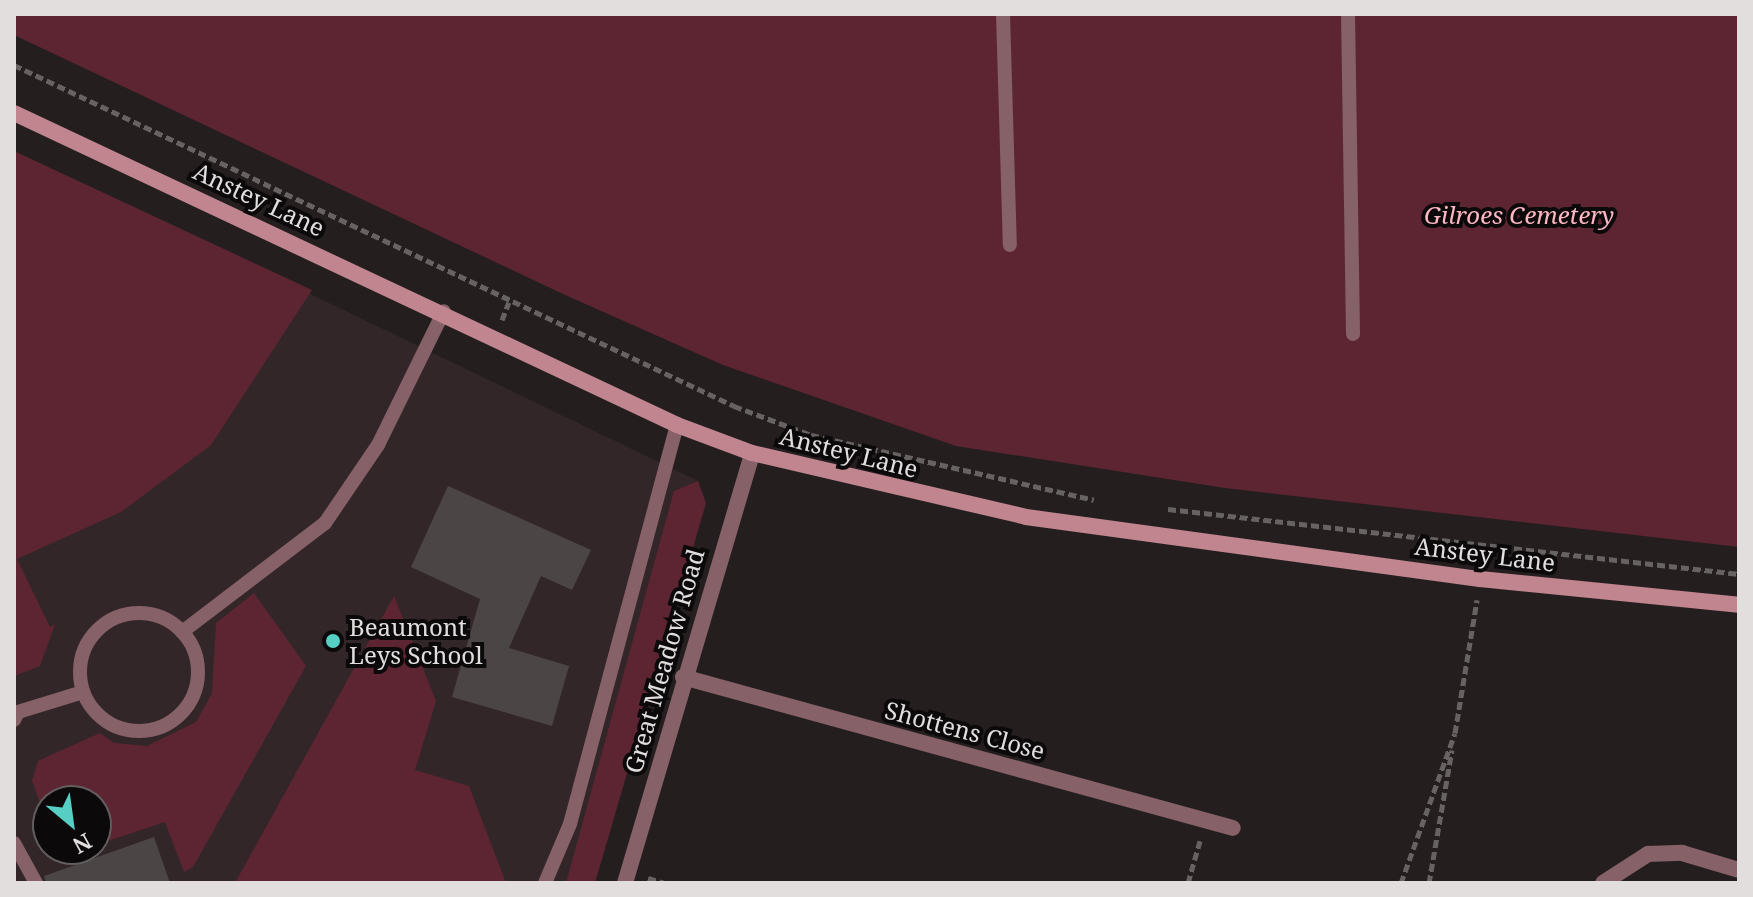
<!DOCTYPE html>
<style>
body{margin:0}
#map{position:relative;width:1753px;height:897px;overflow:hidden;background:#241e1f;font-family:"Noto Serif",serif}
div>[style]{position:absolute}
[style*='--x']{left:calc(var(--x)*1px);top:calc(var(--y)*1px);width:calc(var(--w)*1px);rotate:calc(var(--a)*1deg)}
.built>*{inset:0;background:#332628}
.green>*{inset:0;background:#5d2532}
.building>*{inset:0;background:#4b4546}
.path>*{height:5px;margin-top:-2.5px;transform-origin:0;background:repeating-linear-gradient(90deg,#686363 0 8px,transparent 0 12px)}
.lane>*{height:14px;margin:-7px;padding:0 7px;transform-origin:7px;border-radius:7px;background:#866167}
.lane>.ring{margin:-7px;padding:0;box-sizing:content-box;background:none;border:14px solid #866167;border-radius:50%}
.street>*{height:16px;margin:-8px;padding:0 8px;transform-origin:8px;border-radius:8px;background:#866167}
.secondary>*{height:16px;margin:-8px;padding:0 8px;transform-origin:8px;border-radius:8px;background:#c0858f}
.dots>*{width:22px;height:22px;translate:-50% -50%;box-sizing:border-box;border:4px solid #0c090a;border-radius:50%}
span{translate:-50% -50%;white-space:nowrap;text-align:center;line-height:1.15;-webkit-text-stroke:8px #0c090a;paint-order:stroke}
.street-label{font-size:24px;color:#e2dede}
.park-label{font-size:24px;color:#fdb6c2;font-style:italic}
.poi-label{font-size:24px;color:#e2dede}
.left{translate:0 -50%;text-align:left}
.frame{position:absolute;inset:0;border:16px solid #e2dede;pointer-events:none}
.north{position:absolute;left:32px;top:785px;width:80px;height:80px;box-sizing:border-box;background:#0c090a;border:2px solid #625e5f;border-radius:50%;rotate:151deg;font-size:22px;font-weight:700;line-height:32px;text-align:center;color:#e2dede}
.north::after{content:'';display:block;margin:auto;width:28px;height:36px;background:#56cec4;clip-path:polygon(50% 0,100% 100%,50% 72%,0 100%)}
</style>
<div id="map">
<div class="built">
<div style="clip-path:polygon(evenodd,14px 151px,698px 481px,582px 883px,14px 883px,14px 151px,48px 801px,96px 801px,96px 849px,48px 849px,48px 801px)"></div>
</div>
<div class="green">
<div style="clip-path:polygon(14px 14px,1739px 14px,1739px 547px,1225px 488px,956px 446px,723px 365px,563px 294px,14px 35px)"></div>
<div style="clip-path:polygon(14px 151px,312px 290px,211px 445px,121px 512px,17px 559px,50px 627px,55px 624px,40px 666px,14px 676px)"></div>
<div style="clip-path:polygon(698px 481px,706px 503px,595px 883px,566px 883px,674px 491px)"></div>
<div style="clip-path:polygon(254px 593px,306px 666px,193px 867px,184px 872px,165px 822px,96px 845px,96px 801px,48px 801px,48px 824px,32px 781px,38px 761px,100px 733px,114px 743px,147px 746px,196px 722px,212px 693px,216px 623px)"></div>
<div style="clip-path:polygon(394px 596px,436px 701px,415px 770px,469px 786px,506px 883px,235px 883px)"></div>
</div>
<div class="building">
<div style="clip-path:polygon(448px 486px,591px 550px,572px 590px,541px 576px,509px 648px,569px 666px,552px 726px,452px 697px,480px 599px,411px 567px)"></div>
<div style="clip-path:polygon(154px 837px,170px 883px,46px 883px,44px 876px)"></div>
</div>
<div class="path">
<div style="--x:14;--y:65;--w:797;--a:25.34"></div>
<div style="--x:734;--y:406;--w:82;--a:20.6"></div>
<div style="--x:811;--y:435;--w:290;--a:12.9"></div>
<div style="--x:502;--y:320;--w:19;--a:-69"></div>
<div style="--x:1168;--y:509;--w:575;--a:6.49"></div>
<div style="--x:648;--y:878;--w:17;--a:17"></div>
<div style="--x:1188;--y:883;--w:44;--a:-74.1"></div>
<div style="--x:1401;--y:883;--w:159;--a:-70.2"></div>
<div style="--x:1455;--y:733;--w:135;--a:-80.6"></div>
<div style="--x:1429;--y:883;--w:135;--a:-80.2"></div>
</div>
<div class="lane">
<div style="--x:1003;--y:14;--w:231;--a:88.3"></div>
<div style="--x:1348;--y:14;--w:320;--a:89.1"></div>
<div class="ring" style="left:80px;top:613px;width:104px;height:104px"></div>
<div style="--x:182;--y:632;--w:180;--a:-37.3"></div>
<div style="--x:325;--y:523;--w:94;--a:-55.8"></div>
<div style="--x:378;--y:445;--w:149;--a:-63.8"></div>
<div style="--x:14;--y:720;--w:9;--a:-63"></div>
<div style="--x:18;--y:712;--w:68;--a:-17.1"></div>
<div style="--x:14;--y:843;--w:46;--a:61.2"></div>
<div style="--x:545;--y:883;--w:64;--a:-67"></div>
<div style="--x:570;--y:824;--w:413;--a:-75"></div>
</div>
<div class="street">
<div style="--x:683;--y:677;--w:570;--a:15.35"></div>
<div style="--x:625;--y:883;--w:448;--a:-73.5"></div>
<div style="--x:1603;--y:883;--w:54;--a:-32.8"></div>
<div style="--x:1648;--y:854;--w:34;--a:-2"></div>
<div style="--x:1682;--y:853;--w:59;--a:16.6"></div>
</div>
<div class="secondary">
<div style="--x:14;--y:113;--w:733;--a:25.2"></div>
<div style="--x:677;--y:425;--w:80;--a:20.5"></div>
<div style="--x:752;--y:453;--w:281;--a:13.1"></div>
<div style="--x:1026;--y:517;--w:458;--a:7.8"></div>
<div style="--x:1480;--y:579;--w:260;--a:5.7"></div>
</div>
<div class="dots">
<div style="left:333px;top:641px;background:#56cec4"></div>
</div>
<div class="street-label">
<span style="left:259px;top:199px;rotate:25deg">Anstey Lane</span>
<span style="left:849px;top:452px;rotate:14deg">Anstey Lane</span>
<span style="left:1485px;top:554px;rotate:7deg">Anstey Lane</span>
<span style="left:664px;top:661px;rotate:-74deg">Great Meadow Road</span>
<span style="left:965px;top:730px;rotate:15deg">Shottens Close</span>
</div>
<div class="park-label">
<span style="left:1519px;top:215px">Gilroes Cemetery</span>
</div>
<div class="poi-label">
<span class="left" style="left:349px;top:641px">Beaumont<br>Leys School</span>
</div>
<div class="frame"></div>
<div class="north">N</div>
</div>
